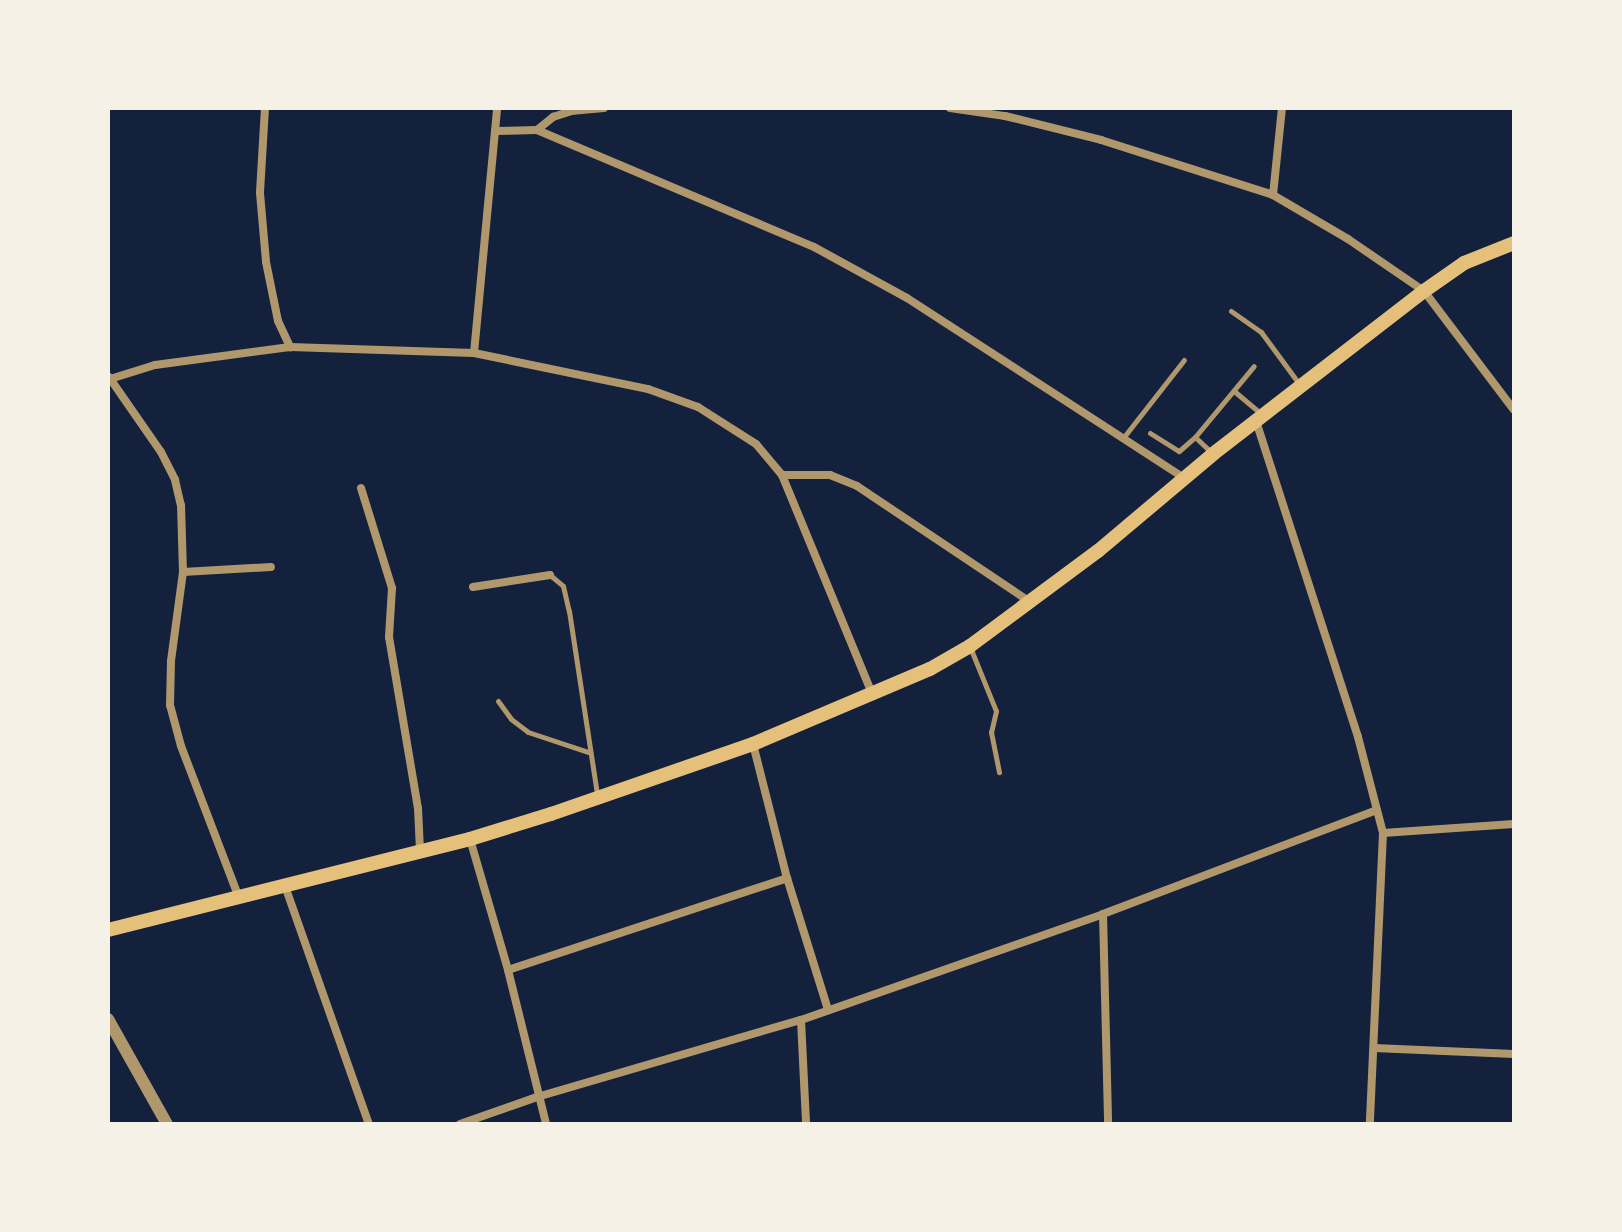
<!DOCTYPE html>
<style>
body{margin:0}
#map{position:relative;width:1622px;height:1232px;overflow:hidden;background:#14213d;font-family:"Fira Sans",sans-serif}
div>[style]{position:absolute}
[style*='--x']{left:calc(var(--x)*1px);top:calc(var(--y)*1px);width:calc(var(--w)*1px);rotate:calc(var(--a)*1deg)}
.service>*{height:5px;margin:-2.5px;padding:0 2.5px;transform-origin:2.5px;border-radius:2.5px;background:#b1986c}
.minor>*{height:8px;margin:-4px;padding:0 4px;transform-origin:4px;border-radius:4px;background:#b1986c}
.tertiary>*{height:12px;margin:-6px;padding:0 6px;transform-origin:6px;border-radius:6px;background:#b1986c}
.secondary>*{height:14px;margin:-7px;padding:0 7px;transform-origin:7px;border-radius:7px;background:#e5c07b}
span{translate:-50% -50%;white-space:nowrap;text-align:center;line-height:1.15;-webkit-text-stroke:6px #f6f1e7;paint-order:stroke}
.frame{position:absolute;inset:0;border:110px solid #f6f1e7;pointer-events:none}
</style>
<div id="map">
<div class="service">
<div style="--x:1231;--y:311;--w:37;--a:35"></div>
<div style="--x:1261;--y:332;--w:66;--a:53.7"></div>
<div style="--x:1234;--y:391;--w:35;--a:40"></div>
<div style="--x:1150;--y:433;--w:34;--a:32"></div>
<div style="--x:1179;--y:451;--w:21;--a:-41"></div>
<div style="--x:1195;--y:437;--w:92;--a:-50.3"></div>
<div style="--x:1195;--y:437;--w:25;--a:43"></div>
<div style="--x:1123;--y:438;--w:99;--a:-52"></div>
<div style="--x:550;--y:575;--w:17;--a:40"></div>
<div style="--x:563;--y:586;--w:26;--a:77"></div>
<div style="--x:569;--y:611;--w:185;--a:81.3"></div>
<div style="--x:970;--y:647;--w:69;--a:67.9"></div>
<div style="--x:996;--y:711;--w:22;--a:103"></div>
<div style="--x:991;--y:732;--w:41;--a:78.7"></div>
<div style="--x:498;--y:701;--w:22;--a:54"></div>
<div style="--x:511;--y:719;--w:21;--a:37"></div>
<div style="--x:528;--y:732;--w:63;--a:18.4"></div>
</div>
<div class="minor">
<div style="--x:265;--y:108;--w:85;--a:93.4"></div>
<div style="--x:260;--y:193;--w:69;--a:85"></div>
<div style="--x:266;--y:262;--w:60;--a:78.5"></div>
<div style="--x:278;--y:321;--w:29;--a:65"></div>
<div style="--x:950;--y:108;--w:56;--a:8.3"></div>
<div style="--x:1005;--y:116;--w:99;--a:14"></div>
<div style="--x:1101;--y:140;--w:181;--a:17.7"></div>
<div style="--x:1273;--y:195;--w:87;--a:30.4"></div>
<div style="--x:1348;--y:239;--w:92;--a:34.4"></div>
<div style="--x:1424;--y:291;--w:149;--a:52.9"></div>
<div style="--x:537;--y:130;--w:21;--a:-39"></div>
<div style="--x:553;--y:117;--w:19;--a:-18"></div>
<div style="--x:571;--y:111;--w:33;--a:-5"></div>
<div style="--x:495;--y:131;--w:42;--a:-1.4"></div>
<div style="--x:537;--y:130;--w:301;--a:22.9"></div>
<div style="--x:814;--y:247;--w:106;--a:28.7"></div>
<div style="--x:907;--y:298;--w:330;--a:33"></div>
<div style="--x:1273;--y:195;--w:87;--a:-84.1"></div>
<div style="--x:474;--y:353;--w:246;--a:-84.6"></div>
<div style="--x:109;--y:377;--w:91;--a:55.3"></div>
<div style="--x:161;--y:452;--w:31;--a:63"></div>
<div style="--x:175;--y:480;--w:26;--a:77"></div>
<div style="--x:181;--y:505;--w:67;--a:88.3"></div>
<div style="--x:183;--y:572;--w:90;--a:97.7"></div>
<div style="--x:171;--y:661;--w:44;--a:91.3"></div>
<div style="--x:170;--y:705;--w:42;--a:75"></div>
<div style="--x:181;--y:746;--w:163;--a:69.1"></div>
<div style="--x:110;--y:379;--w:47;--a:-17.3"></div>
<div style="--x:155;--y:365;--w:136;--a:-7.6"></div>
<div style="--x:290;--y:347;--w:184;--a:1.9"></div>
<div style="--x:474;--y:353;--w:178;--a:11.7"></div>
<div style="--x:648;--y:389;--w:53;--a:19.8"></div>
<div style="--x:698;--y:407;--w:69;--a:32.5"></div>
<div style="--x:756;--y:444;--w:40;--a:50"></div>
<div style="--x:782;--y:475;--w:239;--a:67.6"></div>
<div style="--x:1256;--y:421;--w:332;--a:72.1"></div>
<div style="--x:1358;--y:737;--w:99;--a:75.4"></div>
<div style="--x:1383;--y:833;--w:291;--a:92.6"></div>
<div style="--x:782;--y:475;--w:48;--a:0"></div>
<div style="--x:830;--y:475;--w:29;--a:22"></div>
<div style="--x:857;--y:486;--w:208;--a:33.8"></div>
<div style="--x:361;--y:488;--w:105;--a:72.8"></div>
<div style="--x:392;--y:588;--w:49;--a:93.5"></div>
<div style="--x:389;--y:637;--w:173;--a:80.4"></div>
<div style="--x:418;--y:808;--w:43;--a:87.3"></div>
<div style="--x:183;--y:572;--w:88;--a:-3.3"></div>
<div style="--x:473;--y:587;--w:78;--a:-8.9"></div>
<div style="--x:753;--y:744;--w:138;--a:75.8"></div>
<div style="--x:787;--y:878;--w:138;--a:72.7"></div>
<div style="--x:1383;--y:833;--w:131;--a:-3.9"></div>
<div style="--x:470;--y:839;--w:136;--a:73.8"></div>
<div style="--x:508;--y:970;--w:159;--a:76.1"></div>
<div style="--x:285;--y:886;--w:252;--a:70.6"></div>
<div style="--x:1103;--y:914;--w:210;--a:88.6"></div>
<div style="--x:508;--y:970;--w:294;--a:-18.2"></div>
<div style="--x:801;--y:1020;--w:104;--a:87.2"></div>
<div style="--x:1374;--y:1048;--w:140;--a:2.5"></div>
<div style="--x:460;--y:1124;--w:82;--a:-19.3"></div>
<div style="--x:537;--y:1097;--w:275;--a:-16.3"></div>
<div style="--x:801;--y:1020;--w:320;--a:-19.3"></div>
<div style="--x:1103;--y:914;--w:293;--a:-20.8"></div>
</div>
<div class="tertiary">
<div style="--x:108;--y:1019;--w:120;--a:60.7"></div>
</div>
<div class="secondary">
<div style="--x:108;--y:930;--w:373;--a:-14.1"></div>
<div style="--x:470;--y:839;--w:85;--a:-17.2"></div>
<div style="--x:551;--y:814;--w:214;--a:-19.1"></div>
<div style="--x:753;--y:744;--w:192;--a:-23"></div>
<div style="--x:930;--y:669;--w:46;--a:-29.9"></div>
<div style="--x:970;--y:646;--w:159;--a:-36.6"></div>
<div style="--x:1098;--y:551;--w:150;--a:-40.1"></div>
<div style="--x:1213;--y:454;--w:267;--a:-37.7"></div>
<div style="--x:1424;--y:291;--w:49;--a:-35"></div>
<div style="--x:1464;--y:263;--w:54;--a:-21.8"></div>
</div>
<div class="frame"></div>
</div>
